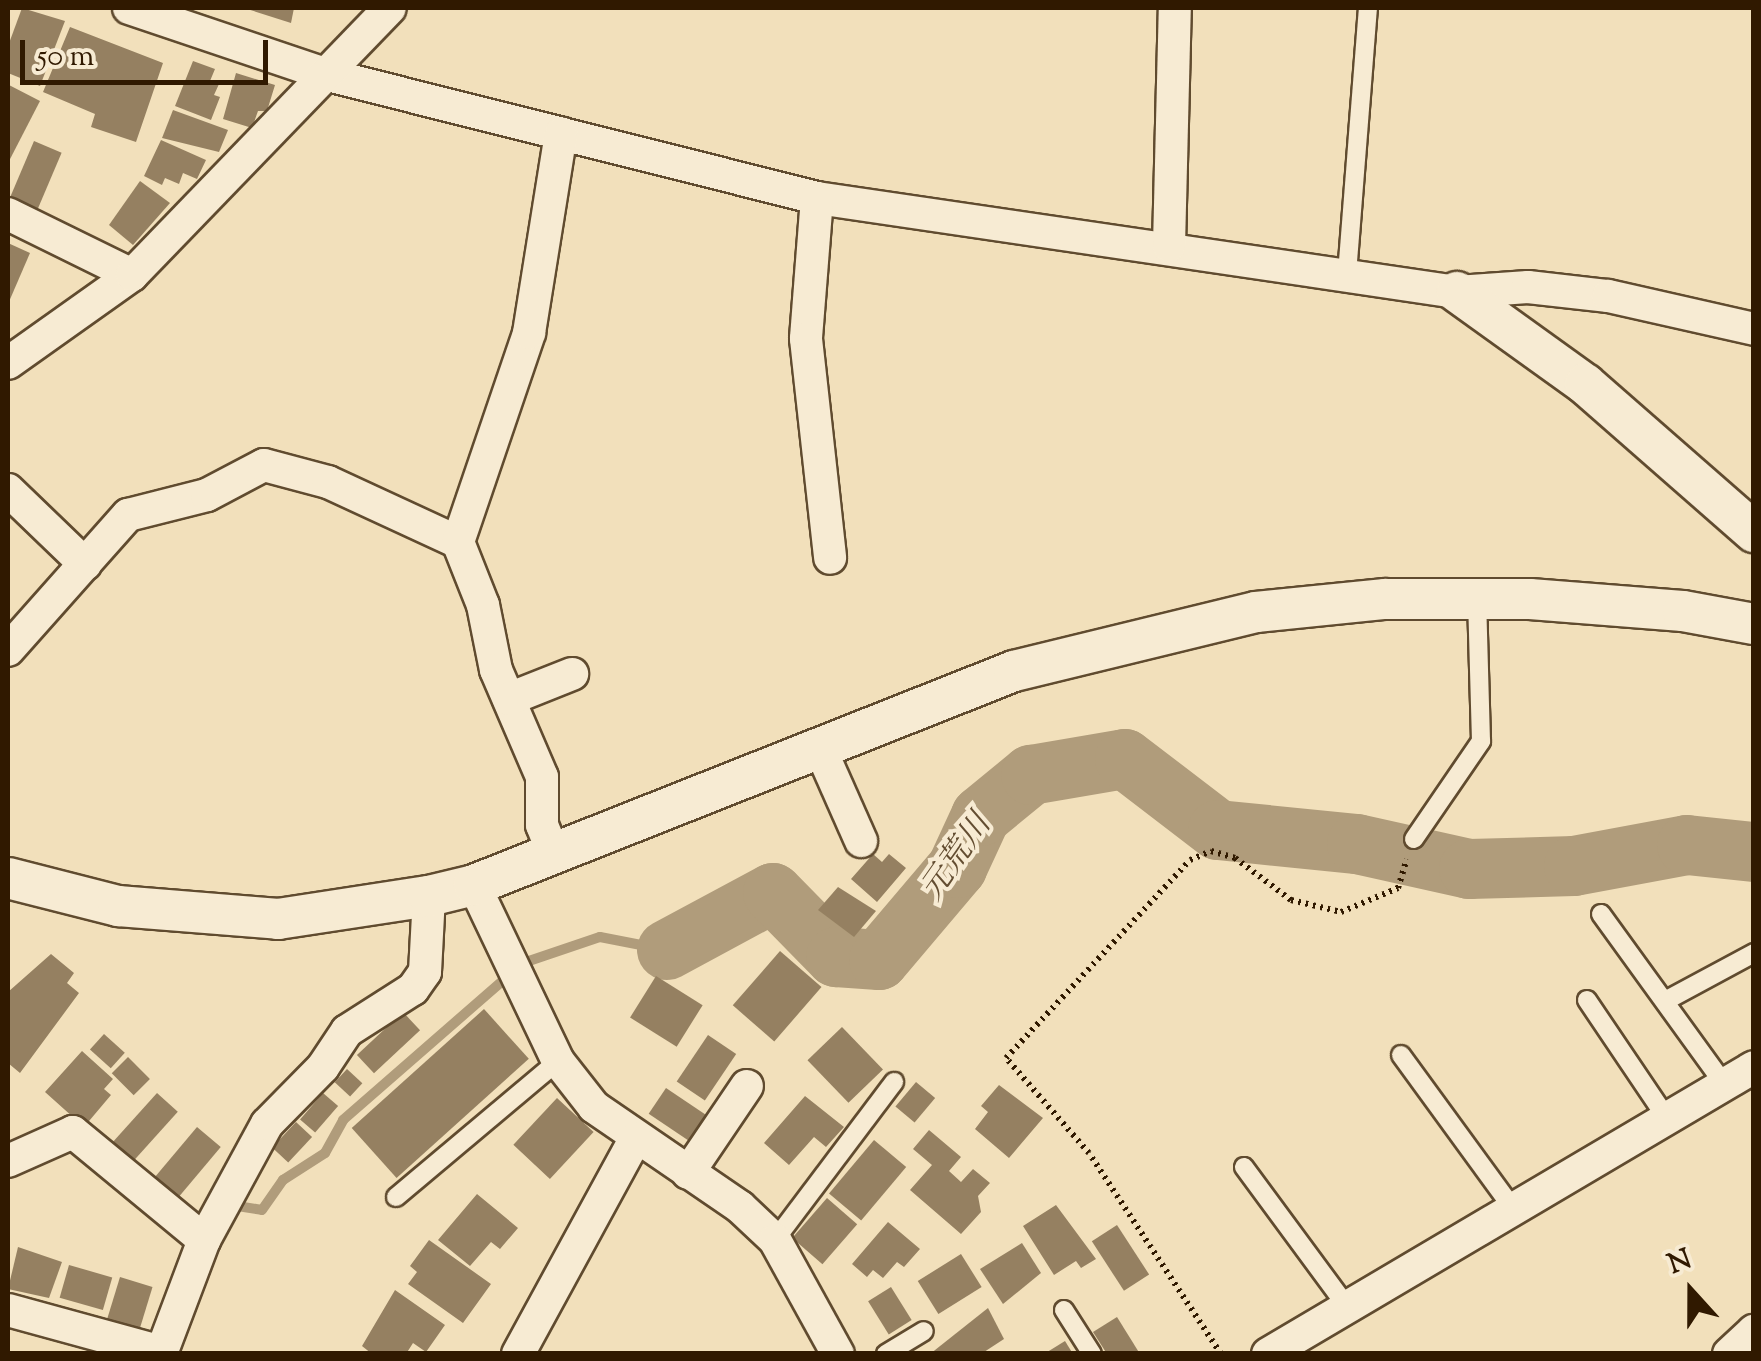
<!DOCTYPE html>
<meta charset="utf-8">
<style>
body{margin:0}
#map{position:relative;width:1761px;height:1361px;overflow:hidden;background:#f2e0bb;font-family:"Sorts Mill Goudy","Noto Serif JP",serif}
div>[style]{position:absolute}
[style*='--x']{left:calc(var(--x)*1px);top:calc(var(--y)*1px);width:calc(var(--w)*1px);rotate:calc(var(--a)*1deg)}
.stream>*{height:10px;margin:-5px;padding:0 5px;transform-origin:5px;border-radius:5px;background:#b09c7b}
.river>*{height:60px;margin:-30px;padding:0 30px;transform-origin:30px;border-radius:30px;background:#b09c7b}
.building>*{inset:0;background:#958061;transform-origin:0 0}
.path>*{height:6px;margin-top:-3px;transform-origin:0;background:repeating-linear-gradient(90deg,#301900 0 2.5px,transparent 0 7.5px)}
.roads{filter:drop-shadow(2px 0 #604b2f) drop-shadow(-2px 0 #604b2f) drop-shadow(0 2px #604b2f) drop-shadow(0 -2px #604b2f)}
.service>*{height:18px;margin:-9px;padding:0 9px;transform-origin:9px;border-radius:9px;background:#f7ebd3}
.minor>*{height:32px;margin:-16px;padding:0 16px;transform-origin:16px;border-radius:16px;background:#f7ebd3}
.tertiary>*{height:40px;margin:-20px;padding:0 20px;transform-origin:20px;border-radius:20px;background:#f7ebd3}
span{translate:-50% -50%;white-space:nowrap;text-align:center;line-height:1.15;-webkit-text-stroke:8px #f7ebd3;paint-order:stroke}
.water-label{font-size:32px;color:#634d31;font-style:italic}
.frame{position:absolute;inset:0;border:10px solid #301900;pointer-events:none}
.north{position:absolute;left:1641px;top:1241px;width:100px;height:100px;-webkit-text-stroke:8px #f7ebd3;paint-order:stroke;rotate:339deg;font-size:28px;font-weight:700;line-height:40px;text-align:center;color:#301900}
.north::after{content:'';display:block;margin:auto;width:35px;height:45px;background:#301900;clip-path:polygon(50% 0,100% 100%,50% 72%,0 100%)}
.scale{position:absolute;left:20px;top:40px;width:248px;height:45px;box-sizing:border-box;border:5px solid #301900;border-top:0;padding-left:12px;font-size:30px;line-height:35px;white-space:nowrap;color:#301900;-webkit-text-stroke:8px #f7ebd3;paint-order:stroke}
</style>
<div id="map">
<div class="stream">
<div style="--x:231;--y:1205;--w:31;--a:9"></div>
<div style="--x:262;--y:1210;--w:37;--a:-55"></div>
<div style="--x:283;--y:1180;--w:50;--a:-32.7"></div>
<div style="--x:325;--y:1153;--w:38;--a:-61"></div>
<div style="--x:343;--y:1120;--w:239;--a:-41.1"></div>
<div style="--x:523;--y:963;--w:81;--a:-18.7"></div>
<div style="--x:600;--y:937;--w:68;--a:11"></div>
</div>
<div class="river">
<div style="--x:667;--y:950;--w:120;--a:-28.3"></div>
<div style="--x:773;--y:893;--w:90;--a:45.5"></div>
<div style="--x:836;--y:957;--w:43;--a:4"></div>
<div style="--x:879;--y:960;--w:121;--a:-49.7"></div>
<div style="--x:957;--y:868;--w:57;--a:-65.2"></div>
<div style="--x:981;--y:816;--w:65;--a:-39.4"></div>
<div style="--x:1031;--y:775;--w:95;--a:-9.7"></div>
<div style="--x:1125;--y:759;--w:117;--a:37.4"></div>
<div style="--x:1218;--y:830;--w:140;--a:5.8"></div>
<div style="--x:1357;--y:844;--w:115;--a:12.6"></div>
<div style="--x:1469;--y:869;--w:105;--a:-1.6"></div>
<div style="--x:1574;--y:866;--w:115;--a:-10.5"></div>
<div style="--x:1687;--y:845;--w:67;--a:6"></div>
</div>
<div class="building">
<div style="clip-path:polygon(22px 8px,65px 21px,40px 86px,8px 73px,8px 46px)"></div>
<div style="clip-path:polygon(244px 8px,294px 8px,291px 23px)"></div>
<div style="clip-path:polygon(70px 27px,163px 63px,136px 142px,91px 127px,95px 114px,43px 92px)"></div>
<div style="clip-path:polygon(193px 61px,215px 69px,210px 81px,219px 84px,214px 95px,220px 97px,211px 120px,175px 106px)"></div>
<div style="clip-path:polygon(236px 73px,275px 85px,267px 111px,258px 111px,252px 128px,223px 119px)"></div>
<div style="clip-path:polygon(9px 85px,40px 101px,8px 163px,8px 89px)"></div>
<div style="clip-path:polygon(173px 110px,228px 130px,219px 152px,162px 138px)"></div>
<div style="clip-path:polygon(161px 140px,206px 160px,197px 179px,183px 173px,179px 184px,165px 178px,162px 185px,144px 176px)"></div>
<div style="left:34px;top:141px;width:30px;height:63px;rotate:23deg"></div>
<div style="clip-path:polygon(140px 181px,170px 203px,133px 245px,109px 225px)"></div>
<div style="clip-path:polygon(8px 243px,30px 253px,8px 304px)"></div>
<div style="clip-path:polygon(873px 854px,882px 862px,889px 854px,906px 868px,877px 902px,851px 879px)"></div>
<div style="clip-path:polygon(838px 887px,876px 911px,854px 937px,818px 910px)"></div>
<div style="left:780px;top:951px;width:55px;height:72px;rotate:41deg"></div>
<div style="clip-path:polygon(51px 954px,74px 973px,67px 983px,79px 993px,20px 1073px,8px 1063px,8px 992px)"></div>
<div style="left:656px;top:976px;width:55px;height:49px;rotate:32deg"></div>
<div style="left:484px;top:1009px;width:67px;height:178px;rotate:48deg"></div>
<div style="left:403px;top:1012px;width:25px;height:63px;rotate:47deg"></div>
<div style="left:842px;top:1027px;width:59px;height:48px;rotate:46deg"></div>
<div style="left:104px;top:1034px;width:28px;height:21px;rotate:42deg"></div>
<div style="left:708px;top:1035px;width:34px;height:56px;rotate:34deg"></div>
<div style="clip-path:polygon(82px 1051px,113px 1079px,104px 1089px,111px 1095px,84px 1127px,45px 1092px)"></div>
<div style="left:128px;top:1057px;width:31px;height:23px;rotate:45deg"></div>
<div style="left:347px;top:1069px;width:21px;height:18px;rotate:43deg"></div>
<div style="left:916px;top:1082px;width:25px;height:32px;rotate:40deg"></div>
<div style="clip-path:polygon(999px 1085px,1043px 1118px,1009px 1158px,975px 1129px,988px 1112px,981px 1106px)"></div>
<div style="left:666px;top:1088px;width:52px;height:31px;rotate:34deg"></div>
<div style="left:157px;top:1093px;width:28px;height:69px;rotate:42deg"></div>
<div style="left:323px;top:1093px;width:20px;height:35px;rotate:41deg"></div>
<div style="clip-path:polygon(805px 1096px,844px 1127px,826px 1147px,814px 1137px,789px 1165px,764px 1143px)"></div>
<div style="left:557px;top:1098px;width:50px;height:64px;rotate:43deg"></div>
<div style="left:296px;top:1122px;width:22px;height:35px;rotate:43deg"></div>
<div style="left:197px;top:1127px;width:31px;height:69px;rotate:40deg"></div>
<div style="clip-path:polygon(929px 1130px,961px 1157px,949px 1171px,961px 1182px,973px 1169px,990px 1183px,978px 1196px,981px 1212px,961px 1234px,910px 1190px,932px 1165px,913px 1149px)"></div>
<div style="left:874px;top:1140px;width:42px;height:70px;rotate:40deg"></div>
<div style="clip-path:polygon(477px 1194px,518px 1228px,500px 1249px,491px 1242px,470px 1266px,438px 1240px)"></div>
<div style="left:827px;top:1198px;width:40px;height:53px;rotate:41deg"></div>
<div style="clip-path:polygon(1056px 1205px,1096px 1259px,1081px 1268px,1076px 1261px,1054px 1275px,1023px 1226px)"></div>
<div style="clip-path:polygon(888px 1222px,920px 1249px,904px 1267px,897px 1262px,883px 1278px,873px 1270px,867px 1277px,852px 1264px)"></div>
<div style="left:1117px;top:1225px;width:59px;height:30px;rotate:57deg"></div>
<div style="clip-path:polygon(429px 1240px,491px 1284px,463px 1323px,408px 1284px,417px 1272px,410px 1266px)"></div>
<div style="clip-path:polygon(1022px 1243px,1041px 1273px,1003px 1304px,980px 1269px)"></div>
<div style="clip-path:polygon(18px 1247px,62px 1262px,49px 1298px,8px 1289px)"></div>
<div style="left:961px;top:1254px;width:39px;height:51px;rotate:58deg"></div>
<div style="left:69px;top:1265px;width:45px;height:34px;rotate:16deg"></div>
<div style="left:120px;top:1277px;width:34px;height:46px;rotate:17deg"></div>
<div style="left:891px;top:1287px;width:39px;height:27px;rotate:58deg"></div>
<div style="clip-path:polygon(395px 1290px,445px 1325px,426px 1352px,413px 1343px,406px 1354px,372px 1354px,362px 1346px)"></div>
<div style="clip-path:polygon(988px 1308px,1004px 1339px,981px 1354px,930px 1354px)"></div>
<div style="clip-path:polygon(1117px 1317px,1140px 1354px,1107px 1354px,1093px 1332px)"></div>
<div style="clip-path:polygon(1065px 1341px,1073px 1354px,1044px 1354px)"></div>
</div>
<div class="path">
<div style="--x:1221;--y:1354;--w:240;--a:-123.3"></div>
<div style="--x:1089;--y:1153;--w:126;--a:-131.1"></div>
<div style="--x:1006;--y:1058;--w:270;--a:-47.1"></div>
<div style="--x:1190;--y:860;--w:23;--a:-23"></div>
<div style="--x:1211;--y:851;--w:25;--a:16"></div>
<div style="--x:1235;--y:858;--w:70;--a:36.9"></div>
<div style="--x:1291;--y:900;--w:51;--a:13.5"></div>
<div style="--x:1341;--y:912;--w:62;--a:-22.8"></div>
<div style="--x:1398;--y:888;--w:30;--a:-73"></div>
</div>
<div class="roads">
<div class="service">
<div style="--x:1347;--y:274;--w:267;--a:-85.5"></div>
<div style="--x:1414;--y:839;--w:119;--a:-55.6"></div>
<div style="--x:1481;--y:741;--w:142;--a:-91.6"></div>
<div style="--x:1601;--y:914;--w:210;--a:54.1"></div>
<div style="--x:1587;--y:1000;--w:141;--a:56"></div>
<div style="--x:1665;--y:1001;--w:101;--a:-28.3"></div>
<div style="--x:1401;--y:1055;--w:187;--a:53.9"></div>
<div style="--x:1244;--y:1167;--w:170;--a:53.6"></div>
<div style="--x:396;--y:1197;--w:212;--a:-40"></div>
<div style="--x:775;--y:1240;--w:198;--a:-53"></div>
<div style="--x:1064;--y:1310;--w:52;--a:57.5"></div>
<div style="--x:886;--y:1354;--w:44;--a:-31.2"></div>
</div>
<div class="minor">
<div style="--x:129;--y:8;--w:210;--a:18.6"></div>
<div style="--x:328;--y:75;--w:504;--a:14.12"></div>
<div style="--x:817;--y:198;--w:647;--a:8.36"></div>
<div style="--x:1457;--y:292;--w:71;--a:-4"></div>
<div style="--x:1528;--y:287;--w:81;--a:6.4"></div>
<div style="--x:1608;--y:296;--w:150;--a:12.7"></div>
<div style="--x:817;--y:198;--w:141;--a:94.5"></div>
<div style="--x:806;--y:339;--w:220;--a:83.7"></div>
<div style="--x:8;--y:214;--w:138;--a:26.2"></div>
<div style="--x:1169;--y:246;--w:238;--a:-88.6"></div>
<div style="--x:8;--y:363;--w:152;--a:-35.4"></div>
<div style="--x:132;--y:275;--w:371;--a:-46"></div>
<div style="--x:8;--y:490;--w:107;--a:43.9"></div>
<div style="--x:458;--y:542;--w:221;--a:-71.2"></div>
<div style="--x:529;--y:333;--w:202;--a:-80.9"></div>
<div style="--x:8;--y:650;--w:181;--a:-48.4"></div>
<div style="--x:128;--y:515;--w:81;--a:-14.2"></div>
<div style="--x:207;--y:495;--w:64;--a:-27.8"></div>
<div style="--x:264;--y:465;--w:66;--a:14.9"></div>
<div style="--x:328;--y:482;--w:143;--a:24.8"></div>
<div style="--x:458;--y:542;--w:68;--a:68.4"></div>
<div style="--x:483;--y:605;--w:66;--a:78.7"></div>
<div style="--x:496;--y:670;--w:116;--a:66.7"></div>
<div style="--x:542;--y:777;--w:48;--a:90"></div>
<div style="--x:542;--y:825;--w:29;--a:68"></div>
<div style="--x:509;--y:699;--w:68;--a:-21.6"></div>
<div style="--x:819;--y:746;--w:104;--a:66.1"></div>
<div style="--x:474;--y:885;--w:195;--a:64.5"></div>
<div style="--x:558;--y:1061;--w:58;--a:52"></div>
<div style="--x:594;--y:1107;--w:177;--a:34.4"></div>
<div style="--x:740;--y:1207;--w:48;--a:43.3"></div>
<div style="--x:775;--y:1240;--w:130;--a:61.1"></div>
<div style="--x:8;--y:1161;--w:71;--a:-24"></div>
<div style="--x:73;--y:1132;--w:170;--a:39.5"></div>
<div style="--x:204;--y:1240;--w:122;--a:110.7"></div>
<div style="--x:688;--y:1173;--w:105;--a:-55.9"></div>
<div style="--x:204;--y:1240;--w:132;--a:-61.5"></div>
<div style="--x:267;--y:1124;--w:80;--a:-45.5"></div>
<div style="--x:323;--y:1067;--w:43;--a:-56.3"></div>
<div style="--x:347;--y:1031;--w:78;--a:-32.5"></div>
<div style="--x:413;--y:989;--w:21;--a:-55"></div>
<div style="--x:425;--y:972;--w:76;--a:-87"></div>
<div style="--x:8;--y:1310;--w:160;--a:15.3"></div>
<div style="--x:518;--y:1354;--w:245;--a:-61.4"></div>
<div style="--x:1268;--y:1354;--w:564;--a:-30.56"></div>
<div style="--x:1729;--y:1354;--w:34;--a:-43"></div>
</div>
<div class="tertiary">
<div style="--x:1457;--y:292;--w:158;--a:35.7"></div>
<div style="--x:1585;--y:384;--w:225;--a:41.2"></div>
<div style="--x:8;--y:878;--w:114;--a:14.3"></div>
<div style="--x:118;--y:906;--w:161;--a:4.6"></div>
<div style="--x:278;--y:919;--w:153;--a:-8.7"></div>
<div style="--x:429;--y:896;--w:46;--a:-13.7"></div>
<div style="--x:474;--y:885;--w:581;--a:-21.62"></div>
<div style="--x:1014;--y:671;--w:249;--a:-13.7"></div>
<div style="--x:1256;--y:612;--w:130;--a:-5.8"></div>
<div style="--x:1385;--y:599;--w:145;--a:0"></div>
<div style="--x:1530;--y:599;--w:153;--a:4.5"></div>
<div style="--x:1683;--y:611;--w:72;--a:10.4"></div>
</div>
</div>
<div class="water-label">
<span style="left:957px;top:858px;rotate:-55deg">元荒川</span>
</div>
<div class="frame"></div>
<div class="north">N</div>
<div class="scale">50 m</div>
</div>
